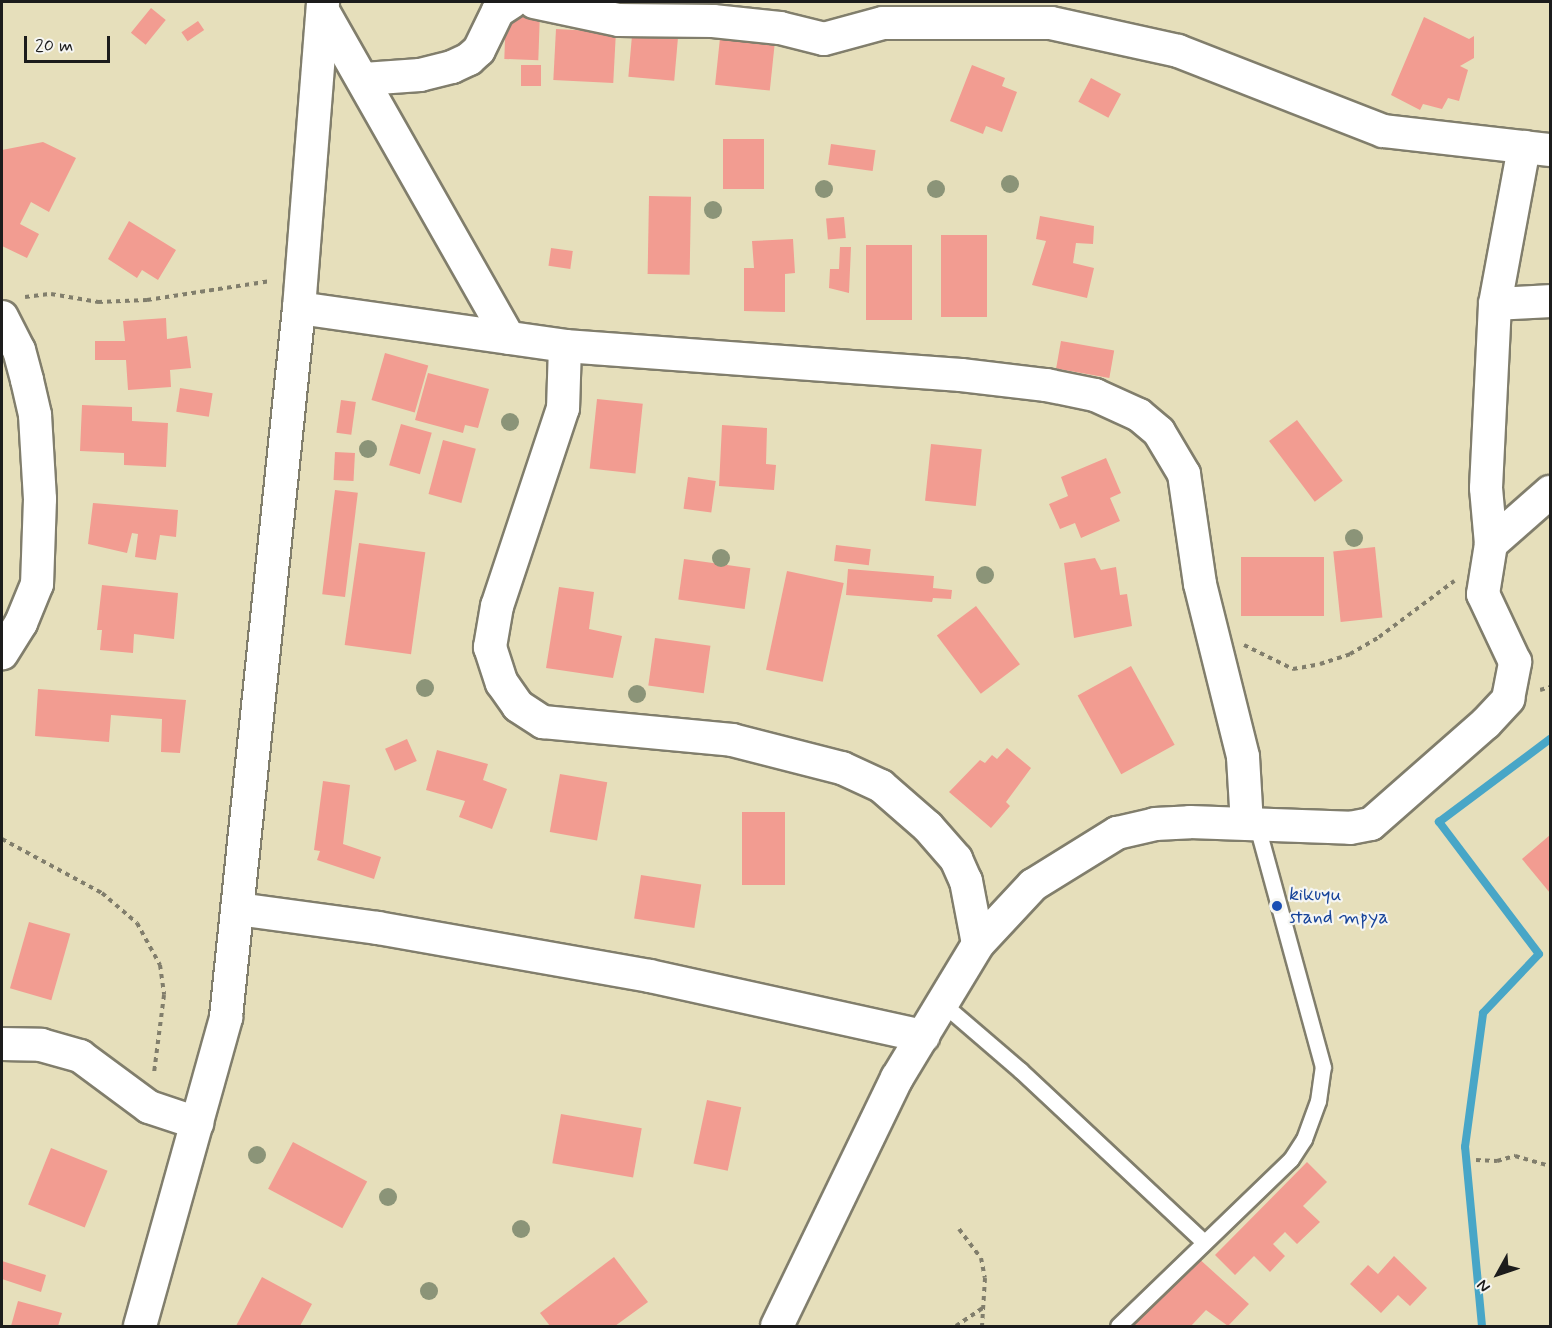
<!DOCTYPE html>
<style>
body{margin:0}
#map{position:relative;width:1552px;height:1328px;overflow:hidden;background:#e6dfbb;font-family:Mynerve,sans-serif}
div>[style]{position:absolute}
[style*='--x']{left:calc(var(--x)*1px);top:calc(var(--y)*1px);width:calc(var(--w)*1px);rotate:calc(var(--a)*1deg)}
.stream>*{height:8px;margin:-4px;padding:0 4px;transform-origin:4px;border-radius:4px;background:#48a6c7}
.building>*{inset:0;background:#f29c91;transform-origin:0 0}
.path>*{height:4px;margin-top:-2px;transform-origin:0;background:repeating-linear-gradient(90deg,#817e6c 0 4.5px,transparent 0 9px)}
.roads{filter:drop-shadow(2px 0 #817e6c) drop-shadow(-2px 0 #817e6c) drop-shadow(0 2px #817e6c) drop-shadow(0 -2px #817e6c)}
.service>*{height:15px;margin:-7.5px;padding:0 7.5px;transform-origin:7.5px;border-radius:7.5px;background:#fff}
.minor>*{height:32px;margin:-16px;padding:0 16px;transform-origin:16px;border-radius:16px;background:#fff}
.trees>*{width:18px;height:18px;margin:-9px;border-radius:50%;background:#8b9478}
.dots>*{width:16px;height:16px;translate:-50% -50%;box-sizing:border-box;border:3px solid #f6f6f2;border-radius:50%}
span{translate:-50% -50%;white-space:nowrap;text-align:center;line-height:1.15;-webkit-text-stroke:4.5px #f6f6f2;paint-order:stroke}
.transit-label{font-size:20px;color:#164399}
.left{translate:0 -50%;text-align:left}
.frame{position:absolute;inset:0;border:3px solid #1c1c1c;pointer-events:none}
.north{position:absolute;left:1468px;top:1244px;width:60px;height:60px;-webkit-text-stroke:4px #f6f6f2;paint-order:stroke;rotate:230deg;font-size:16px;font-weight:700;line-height:24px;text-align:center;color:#1c1c1c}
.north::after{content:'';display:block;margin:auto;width:21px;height:27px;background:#1c1c1c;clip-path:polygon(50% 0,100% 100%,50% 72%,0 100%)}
.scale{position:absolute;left:24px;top:36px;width:86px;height:27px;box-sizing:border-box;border:3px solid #1c1c1c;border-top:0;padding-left:8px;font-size:18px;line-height:21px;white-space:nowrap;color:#1c1c1c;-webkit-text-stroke:4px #f6f6f2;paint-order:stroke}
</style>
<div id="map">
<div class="stream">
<div style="--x:1482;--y:1326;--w:180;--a:-95.4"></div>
<div style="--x:1465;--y:1147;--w:135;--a:-82.3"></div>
<div style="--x:1483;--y:1013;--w:81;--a:-46.5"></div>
<div style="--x:1539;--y:954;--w:166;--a:-127.1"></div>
<div style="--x:1439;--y:822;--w:139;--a:-36.8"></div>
</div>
<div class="building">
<div style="left:151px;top:8px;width:19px;height:32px;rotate:39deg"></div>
<div style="left:506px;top:11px;width:34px;height:48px;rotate:2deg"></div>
<div style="clip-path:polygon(1424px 17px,1469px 39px,1474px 36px,1474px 58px,1460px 66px,1468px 70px,1459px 101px,1448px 98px,1442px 109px,1423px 104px,1420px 110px,1391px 95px)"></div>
<div style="left:198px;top:21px;width:11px;height:20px;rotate:56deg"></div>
<div style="left:633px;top:24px;width:46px;height:53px;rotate:5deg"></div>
<div style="left:556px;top:29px;width:60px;height:51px;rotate:3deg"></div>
<div style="left:720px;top:38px;width:55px;height:47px;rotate:6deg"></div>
<div style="left:521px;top:65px;width:20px;height:21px"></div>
<div style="clip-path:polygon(972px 65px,1005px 78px,1002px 86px,1017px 92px,1002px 132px,986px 126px,983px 134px,950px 121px)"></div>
<div style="left:1091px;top:78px;width:34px;height:27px;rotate:28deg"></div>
<div style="left:723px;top:139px;width:41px;height:50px"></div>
<div style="clip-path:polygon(43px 142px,76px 158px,49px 212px,31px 202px,20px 224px,39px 234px,27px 258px,2px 246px,2px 150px)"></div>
<div style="left:831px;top:144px;width:45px;height:21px;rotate:8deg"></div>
<div style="left:649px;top:196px;width:42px;height:78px;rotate:1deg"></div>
<div style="clip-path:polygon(1040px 216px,1094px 226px,1093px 244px,1076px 243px,1073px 263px,1094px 268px,1087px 298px,1032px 285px,1046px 241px,1036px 239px)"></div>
<div style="left:844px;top:217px;width:21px;height:18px;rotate:85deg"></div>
<div style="clip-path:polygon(129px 221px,176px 250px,158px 280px,142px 270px,137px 278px,108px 259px)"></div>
<div style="left:941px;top:235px;width:46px;height:82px"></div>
<div style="clip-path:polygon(793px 239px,795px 273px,785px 274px,785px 312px,744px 311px,744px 268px,754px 268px,752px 241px)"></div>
<div style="left:866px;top:245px;width:46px;height:75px"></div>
<div style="clip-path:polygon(840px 247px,851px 247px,849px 293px,829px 288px,830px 269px,839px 269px)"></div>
<div style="left:551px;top:248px;width:22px;height:18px;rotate:8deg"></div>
<div style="clip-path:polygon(166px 318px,167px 339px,187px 336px,191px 368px,170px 370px,171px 387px,128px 390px,126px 360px,95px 360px,95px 341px,125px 341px,123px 321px)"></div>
<div style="left:1061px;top:341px;width:54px;height:28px;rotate:10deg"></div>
<div style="left:385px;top:353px;width:45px;height:49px;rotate:16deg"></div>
<div style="clip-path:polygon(428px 373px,489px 389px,478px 428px,465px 425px,463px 433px,415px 420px)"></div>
<div style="left:180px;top:388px;width:33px;height:24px;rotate:9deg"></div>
<div style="left:597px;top:399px;width:46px;height:70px;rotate:6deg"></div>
<div style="left:341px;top:400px;width:15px;height:33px;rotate:8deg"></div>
<div style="clip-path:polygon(82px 405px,132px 407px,132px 421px,168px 423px,166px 467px,124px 465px,124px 453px,80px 451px)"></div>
<div style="left:1297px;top:420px;width:76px;height:35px;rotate:53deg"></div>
<div style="left:401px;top:424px;width:32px;height:43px;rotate:16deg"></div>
<div style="clip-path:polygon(722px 425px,767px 428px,766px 464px,776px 465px,774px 490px,719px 486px)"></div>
<div style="left:443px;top:440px;width:34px;height:56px;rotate:15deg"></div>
<div style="left:931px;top:444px;width:51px;height:57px;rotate:6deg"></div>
<div style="left:335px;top:452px;width:20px;height:28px;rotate:3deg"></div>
<div style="clip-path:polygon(1106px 458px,1121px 493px,1110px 498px,1120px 521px,1081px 538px,1075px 523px,1060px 529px,1049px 504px,1068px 496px,1061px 477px)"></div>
<div style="left:688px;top:477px;width:28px;height:32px;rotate:8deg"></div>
<div style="left:335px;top:490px;width:23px;height:105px;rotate:7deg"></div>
<div style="clip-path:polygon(93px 503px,178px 510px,176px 537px,160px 535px,156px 560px,135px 557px,138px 534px,132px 533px,127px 553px,88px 544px)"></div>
<div style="left:359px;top:543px;width:67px;height:103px;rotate:8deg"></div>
<div style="left:836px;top:545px;width:35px;height:16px;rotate:7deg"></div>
<div style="left:1375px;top:547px;width:71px;height:42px;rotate:84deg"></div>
<div style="left:1241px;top:557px;width:83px;height:59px"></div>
<div style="clip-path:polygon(1095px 558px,1101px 570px,1116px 567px,1120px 595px,1127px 594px,1132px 626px,1074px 638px,1064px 563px)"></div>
<div style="left:684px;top:559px;width:67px;height:41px;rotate:8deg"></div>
<div style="clip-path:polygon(848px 569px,934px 576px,933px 588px,952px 590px,951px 599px,933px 598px,932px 602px,846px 595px)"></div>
<div style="left:787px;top:571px;width:58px;height:101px;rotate:12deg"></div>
<div style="clip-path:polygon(102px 585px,178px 593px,174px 639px,134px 634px,133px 653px,100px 650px,102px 630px,97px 630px)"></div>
<div style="clip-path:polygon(559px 587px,594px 592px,589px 629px,622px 636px,613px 678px,546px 668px)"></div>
<div style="left:976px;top:606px;width:73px;height:49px;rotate:53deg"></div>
<div style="left:655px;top:638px;width:56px;height:48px;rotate:8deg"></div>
<div style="left:1131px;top:666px;width:90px;height:61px;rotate:61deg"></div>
<div style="clip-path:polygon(38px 689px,186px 700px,180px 753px,161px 752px,162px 719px,111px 715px,109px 742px,35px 736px)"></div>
<div style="left:407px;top:739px;width:24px;height:24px;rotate:66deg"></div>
<div style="clip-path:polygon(1007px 748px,1031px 768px,1006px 802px,1010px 806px,991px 828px,949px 792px,980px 760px,985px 763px,992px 755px,997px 759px)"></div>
<div style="clip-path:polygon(437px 750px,488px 764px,483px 780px,507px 789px,492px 829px,459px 817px,465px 801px,426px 790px)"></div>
<div style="left:560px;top:774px;width:48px;height:59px;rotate:10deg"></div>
<div style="clip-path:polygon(323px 781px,350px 785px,343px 844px,381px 857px,374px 879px,317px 860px,320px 851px,314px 850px)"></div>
<div style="left:742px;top:812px;width:43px;height:73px"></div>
<div style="clip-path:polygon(1550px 835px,1550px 893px,1522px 859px)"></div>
<div style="left:641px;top:875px;width:61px;height:44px;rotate:9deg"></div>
<div style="left:29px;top:922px;width:43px;height:69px;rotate:16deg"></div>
<div style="left:707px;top:1100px;width:35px;height:65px;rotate:12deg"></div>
<div style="left:561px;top:1114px;width:82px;height:50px;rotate:10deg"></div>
<div style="left:293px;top:1142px;width:84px;height:53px;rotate:28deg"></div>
<div style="left:51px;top:1148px;width:61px;height:61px;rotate:22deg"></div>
<div style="clip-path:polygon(1307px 1162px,1327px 1182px,1303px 1206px,1320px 1222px,1297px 1244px,1285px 1232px,1273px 1244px,1285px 1256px,1270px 1272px,1254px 1256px,1235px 1275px,1215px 1255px)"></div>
<div style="clip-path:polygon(1196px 1256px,1249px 1304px,1228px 1326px,1206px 1310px,1191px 1326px,1132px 1326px)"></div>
<div style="clip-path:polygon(1394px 1256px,1427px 1288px,1410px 1306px,1398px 1295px,1381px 1313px,1350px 1284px,1368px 1265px,1378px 1274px)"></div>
<div style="clip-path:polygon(614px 1257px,648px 1302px,615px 1326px,550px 1326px,540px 1313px)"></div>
<div style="clip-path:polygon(2px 1261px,46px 1275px,41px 1292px,2px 1279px)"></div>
<div style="clip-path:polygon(262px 1277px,312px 1304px,300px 1326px,236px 1326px)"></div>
<div style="clip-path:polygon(18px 1301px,62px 1313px,58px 1326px,11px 1326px)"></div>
</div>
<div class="path">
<div style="--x:25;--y:297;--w:26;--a:-7"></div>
<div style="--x:51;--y:294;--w:48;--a:9.7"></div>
<div style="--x:98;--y:302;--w:49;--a:-2.3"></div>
<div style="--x:147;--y:300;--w:125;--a:-8.7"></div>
<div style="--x:1244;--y:645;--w:55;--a:26.1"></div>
<div style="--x:1293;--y:669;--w:27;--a:-10"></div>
<div style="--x:1320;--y:664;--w:32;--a:-18"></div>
<div style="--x:1350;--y:654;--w:34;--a:-30"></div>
<div style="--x:1379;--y:637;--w:94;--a:-36.7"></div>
<div style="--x:1540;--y:690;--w:10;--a:-17"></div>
<div style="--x:2;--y:839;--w:114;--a:28.4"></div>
<div style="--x:102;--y:893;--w:46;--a:40.6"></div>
<div style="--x:137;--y:923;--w:48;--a:61.3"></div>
<div style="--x:160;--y:965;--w:30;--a:82"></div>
<div style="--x:164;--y:995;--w:79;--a:97.3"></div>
<div style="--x:1476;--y:1160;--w:21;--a:3"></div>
<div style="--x:1497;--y:1161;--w:19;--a:-16"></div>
<div style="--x:1515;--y:1156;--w:36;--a:16"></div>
<div style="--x:959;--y:1229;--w:36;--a:53"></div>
<div style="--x:981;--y:1258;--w:20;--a:79"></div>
<div style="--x:985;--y:1278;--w:48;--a:93.6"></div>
<div style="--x:956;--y:1326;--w:34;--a:-34"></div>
</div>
<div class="roads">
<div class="service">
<div style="--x:942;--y:1003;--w:103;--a:40.7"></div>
<div style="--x:1020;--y:1070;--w:250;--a:43.1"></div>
<div style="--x:1118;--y:1326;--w:240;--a:-44"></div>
<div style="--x:1291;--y:1159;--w:24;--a:-57"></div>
<div style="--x:1304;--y:1139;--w:40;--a:-69.8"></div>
<div style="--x:1318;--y:1101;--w:34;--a:-82"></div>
<div style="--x:1323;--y:1067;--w:251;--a:-105.3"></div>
</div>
<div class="minor">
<div style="--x:534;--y:2;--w:87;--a:12"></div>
<div style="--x:619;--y:20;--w:94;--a:0.6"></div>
<div style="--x:713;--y:21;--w:67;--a:6"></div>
<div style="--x:780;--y:28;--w:45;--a:14"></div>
<div style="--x:824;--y:39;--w:61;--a:-15.2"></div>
<div style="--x:883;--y:23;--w:168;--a:0"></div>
<div style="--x:1051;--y:23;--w:130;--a:12.4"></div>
<div style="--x:1178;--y:51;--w:220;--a:21.3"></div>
<div style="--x:1383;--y:131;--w:168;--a:6.5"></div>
<div style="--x:323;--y:11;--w:376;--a:60.4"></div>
<div style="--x:364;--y:79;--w:56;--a:-4.1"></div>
<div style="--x:420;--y:75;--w:33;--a:-14"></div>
<div style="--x:452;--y:67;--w:19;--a:-25"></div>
<div style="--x:469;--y:59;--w:13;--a:-42"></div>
<div style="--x:479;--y:50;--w:43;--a:-64"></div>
<div style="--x:498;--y:11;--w:17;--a:-33"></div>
<div style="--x:1495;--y:304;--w:55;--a:-3.1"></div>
<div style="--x:299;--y:308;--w:269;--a:8.1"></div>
<div style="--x:565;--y:346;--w:397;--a:4.2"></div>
<div style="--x:961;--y:375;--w:86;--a:6.7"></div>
<div style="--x:1046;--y:385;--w:50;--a:11.5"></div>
<div style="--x:1095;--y:395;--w:48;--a:24.4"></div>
<div style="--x:1139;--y:415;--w:26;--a:40"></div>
<div style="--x:1159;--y:432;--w:49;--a:59.2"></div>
<div style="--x:1184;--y:474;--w:111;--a:81.7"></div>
<div style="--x:1200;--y:584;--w:178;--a:76"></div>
<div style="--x:1243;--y:757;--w:67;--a:86.6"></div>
<div style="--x:2;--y:317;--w:37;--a:63"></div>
<div style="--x:19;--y:350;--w:31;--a:75"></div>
<div style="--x:27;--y:380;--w:36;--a:77"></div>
<div style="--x:35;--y:415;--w:84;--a:86.6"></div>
<div style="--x:40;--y:499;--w:85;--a:92"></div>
<div style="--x:37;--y:584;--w:42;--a:112.3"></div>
<div style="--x:21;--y:623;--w:36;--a:122"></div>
<div style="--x:565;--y:346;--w:62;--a:91.8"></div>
<div style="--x:563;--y:408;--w:209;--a:108.4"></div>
<div style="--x:497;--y:606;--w:42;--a:99.7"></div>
<div style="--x:490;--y:647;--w:38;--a:72"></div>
<div style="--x:502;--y:683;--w:28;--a:55"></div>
<div style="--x:518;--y:706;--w:30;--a:33"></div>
<div style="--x:543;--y:722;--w:190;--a:5.4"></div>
<div style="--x:732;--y:740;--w:114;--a:14.3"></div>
<div style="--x:842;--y:768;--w:43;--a:24.8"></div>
<div style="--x:881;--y:786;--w:62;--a:41.1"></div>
<div style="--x:928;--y:827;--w:43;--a:48.8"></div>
<div style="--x:956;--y:859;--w:24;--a:66"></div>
<div style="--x:966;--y:881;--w:64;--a:79.2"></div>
<div style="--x:1491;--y:544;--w:79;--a:-41.4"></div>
<div style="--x:238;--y:909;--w:141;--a:7.7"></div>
<div style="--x:378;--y:928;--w:276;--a:10"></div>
<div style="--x:650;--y:976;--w:280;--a:12.4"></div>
<div style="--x:2;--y:1044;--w:39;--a:1"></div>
<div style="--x:41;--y:1045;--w:41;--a:15.8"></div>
<div style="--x:80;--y:1056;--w:86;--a:36.5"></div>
<div style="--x:149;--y:1107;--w:51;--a:18.4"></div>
<div style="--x:140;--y:1326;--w:321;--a:-74.4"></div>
<div style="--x:226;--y:1017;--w:713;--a:-84.12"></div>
<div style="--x:299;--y:308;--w:307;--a:-85.5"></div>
<div style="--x:777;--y:1326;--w:276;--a:-64.2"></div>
<div style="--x:897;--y:1078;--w:157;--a:-58.8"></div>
<div style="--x:978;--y:944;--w:81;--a:-47"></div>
<div style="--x:1033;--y:885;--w:99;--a:-31.8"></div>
<div style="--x:1117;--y:833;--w:39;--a:-13"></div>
<div style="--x:1155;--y:824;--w:35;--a:-3"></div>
<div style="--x:1190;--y:822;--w:160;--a:2.1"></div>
<div style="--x:1350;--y:828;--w:21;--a:-11"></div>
<div style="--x:1371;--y:824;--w:153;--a:-41.3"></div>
<div style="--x:1486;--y:723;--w:33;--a:-47"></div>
<div style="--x:1508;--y:699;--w:38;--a:-79"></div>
<div style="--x:1515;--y:662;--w:75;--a:-115.2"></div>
<div style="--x:1483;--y:594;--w:51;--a:-80.9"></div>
<div style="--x:1491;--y:544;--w:56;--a:-95.1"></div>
<div style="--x:1486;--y:488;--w:184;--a:-87.2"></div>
<div style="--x:1495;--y:304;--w:160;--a:-79.5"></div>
</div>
</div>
<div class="trees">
<div style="left:1010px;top:184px"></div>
<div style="left:824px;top:189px"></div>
<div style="left:936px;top:189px"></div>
<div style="left:713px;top:210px"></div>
<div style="left:510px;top:422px"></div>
<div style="left:368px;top:449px"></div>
<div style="left:1354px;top:538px"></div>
<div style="left:721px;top:558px"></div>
<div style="left:985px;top:575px"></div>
<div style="left:425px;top:688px"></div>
<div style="left:637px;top:694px"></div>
<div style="left:257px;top:1155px"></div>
<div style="left:388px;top:1197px"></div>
<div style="left:521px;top:1229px"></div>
<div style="left:429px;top:1291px"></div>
</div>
<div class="dots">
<div style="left:1277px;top:906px;background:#1a4fb4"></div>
</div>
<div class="transit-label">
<span class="left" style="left:1289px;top:906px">kikuyu<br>stand mpya</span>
</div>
<div class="frame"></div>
<div class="north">N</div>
<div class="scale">20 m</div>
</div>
